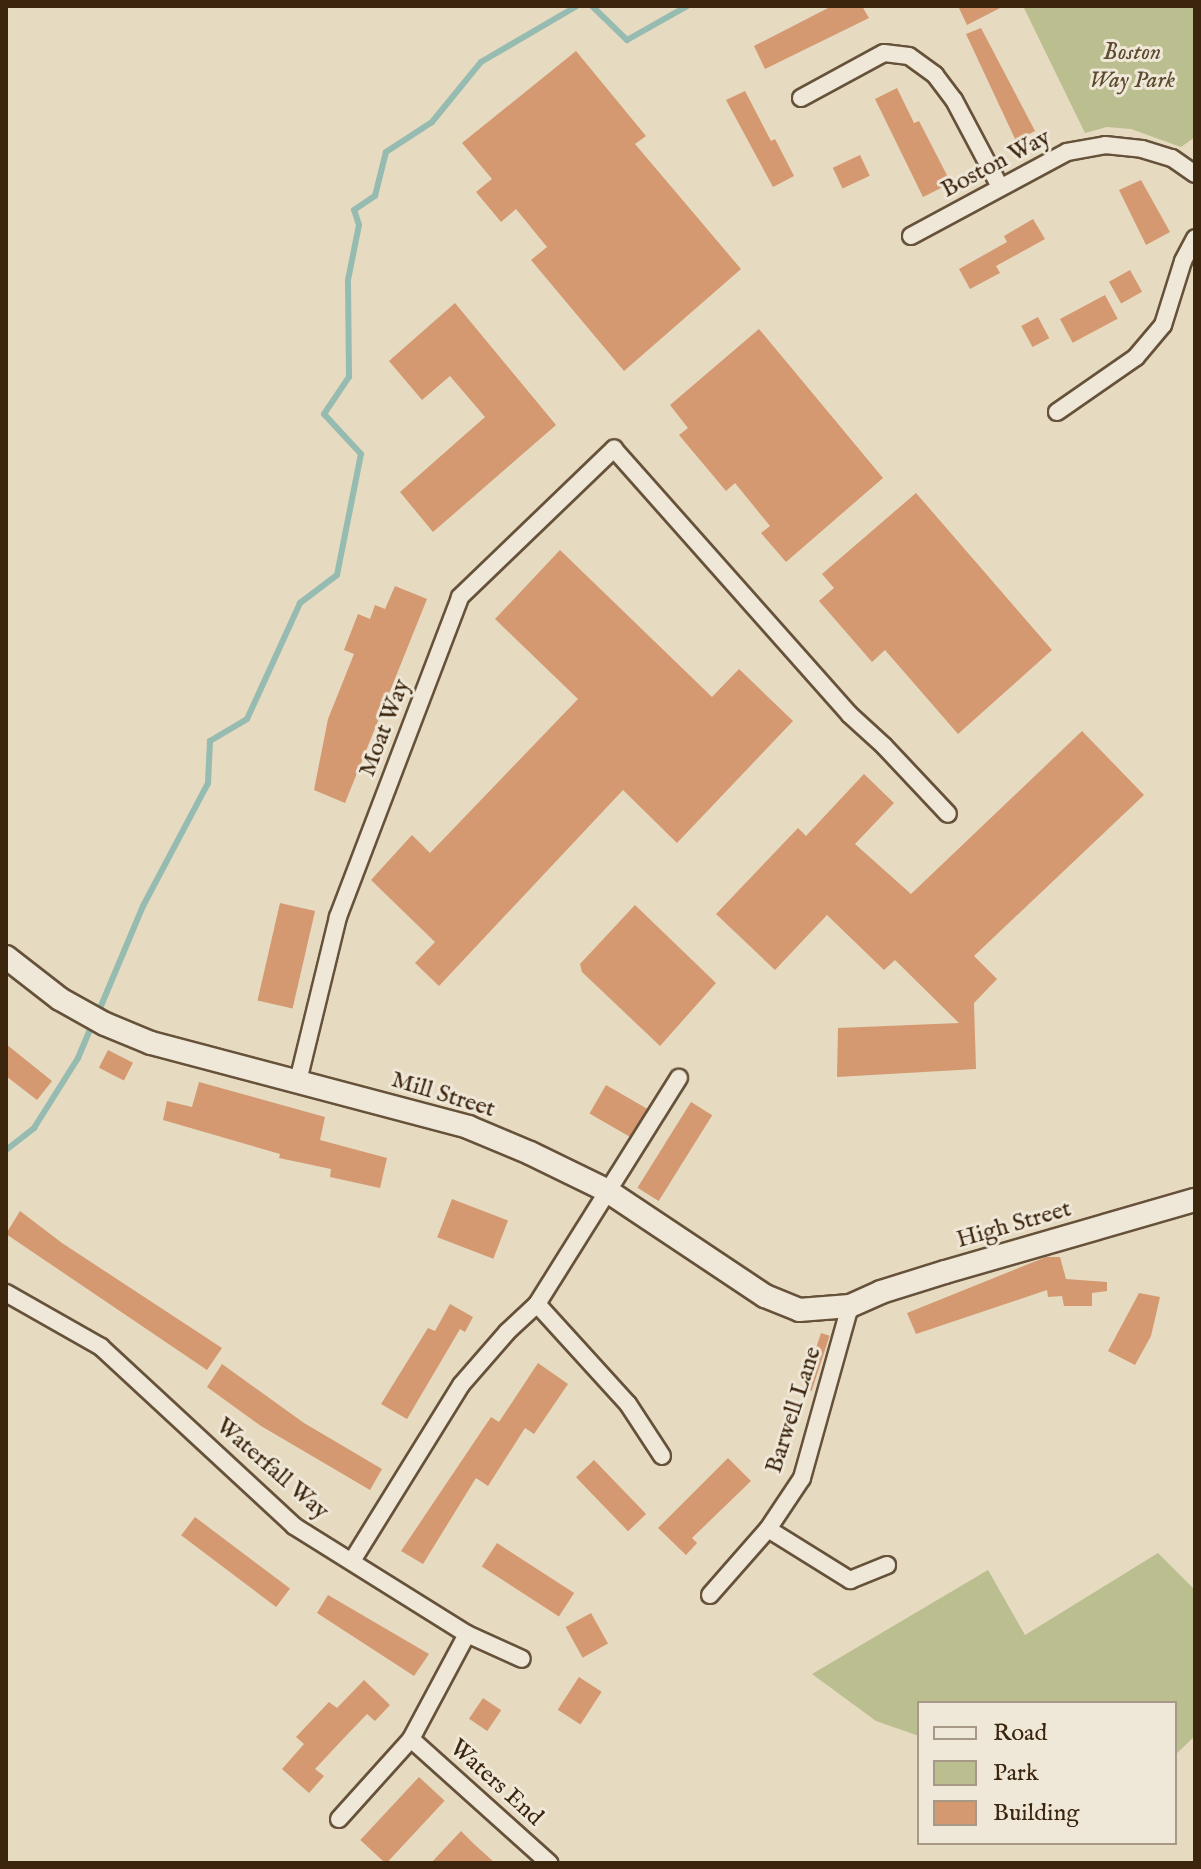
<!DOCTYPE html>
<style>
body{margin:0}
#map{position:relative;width:1201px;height:1869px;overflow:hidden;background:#e6dac1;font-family:"IM FELL English",serif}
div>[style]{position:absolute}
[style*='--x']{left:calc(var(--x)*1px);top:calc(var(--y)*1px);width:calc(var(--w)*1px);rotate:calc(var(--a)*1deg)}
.green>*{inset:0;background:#bbbe8f}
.stream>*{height:6px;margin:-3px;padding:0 3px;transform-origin:3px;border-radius:3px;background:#96bbb0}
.building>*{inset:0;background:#d49971;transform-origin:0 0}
.roads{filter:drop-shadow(2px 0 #66523a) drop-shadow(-2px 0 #66523a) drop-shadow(0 2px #66523a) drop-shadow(0 -2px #66523a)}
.minor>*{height:16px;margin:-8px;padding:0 8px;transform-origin:8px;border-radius:8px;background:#efe7d7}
.tertiary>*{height:22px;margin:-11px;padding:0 11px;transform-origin:11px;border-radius:11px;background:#efe7d7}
span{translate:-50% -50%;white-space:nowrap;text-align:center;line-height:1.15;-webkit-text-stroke:6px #efe7d7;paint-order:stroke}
.park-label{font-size:24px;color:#5c4b2e;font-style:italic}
.street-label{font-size:24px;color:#3c250d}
.frame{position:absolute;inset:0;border:8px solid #3c250d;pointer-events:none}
.legend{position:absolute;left:917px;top:1701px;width:260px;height:144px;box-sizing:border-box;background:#efe7d7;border:2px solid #a79986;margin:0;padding:10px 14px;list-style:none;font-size:24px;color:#3c250d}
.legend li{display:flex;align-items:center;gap:16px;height:40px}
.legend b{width:40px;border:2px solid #a79986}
</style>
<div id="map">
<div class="green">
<div style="clip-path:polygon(1023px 6px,1195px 6px,1195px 137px,1181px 147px,1131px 129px,1107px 127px,1085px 133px)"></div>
<div style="clip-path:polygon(1158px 1553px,1195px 1590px,1195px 1736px,1175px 1755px,1175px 1703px,919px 1703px,919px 1736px,876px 1721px,812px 1674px,988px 1570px,1025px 1635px)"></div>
</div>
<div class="stream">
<div style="--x:592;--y:6;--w:49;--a:44.2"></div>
<div style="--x:627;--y:40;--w:69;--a:-29.5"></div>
<div style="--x:98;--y:1013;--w:116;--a:-67.2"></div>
<div style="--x:143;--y:906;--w:139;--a:-62.1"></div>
<div style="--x:208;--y:783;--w:42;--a:-87.3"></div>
<div style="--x:210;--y:741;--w:43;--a:-30.7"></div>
<div style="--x:247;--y:719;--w:128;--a:-65.4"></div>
<div style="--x:300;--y:603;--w:46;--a:-37.1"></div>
<div style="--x:337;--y:575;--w:123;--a:-78.8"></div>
<div style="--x:361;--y:454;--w:54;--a:-132.8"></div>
<div style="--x:324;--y:414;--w:45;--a:-56"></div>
<div style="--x:349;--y:377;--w:97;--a:-90.6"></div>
<div style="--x:348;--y:280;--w:56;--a:-78.7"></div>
<div style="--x:359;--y:225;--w:16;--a:-108"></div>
<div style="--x:354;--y:210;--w:25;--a:-34"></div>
<div style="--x:375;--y:196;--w:45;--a:-76"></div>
<div style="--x:386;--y:152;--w:55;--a:-33.1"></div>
<div style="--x:432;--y:122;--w:77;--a:-50.8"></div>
<div style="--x:481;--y:62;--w:111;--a:-30.3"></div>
<div style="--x:6;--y:1150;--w:36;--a:-38"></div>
<div style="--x:34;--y:1128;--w:83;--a:-57.8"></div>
<div style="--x:78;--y:1058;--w:38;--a:-67"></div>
</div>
<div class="building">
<div style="clip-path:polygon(832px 6px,862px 6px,869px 18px,765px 69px,754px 46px)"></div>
<div style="clip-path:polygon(958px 6px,1004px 6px,967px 25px)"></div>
<div style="clip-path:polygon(981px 28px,1035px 131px,1016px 141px,966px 34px)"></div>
<div style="clip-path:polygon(576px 51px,646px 136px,635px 144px,741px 269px,624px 371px,531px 260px,547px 247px,516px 209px,501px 222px,476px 192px,492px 179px,462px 143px)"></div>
<div style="clip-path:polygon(897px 88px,914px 123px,919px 121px,951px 183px,923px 197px,875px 99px)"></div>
<div style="clip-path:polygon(745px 91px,771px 141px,775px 139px,794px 176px,773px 187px,726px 100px)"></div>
<div style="left:860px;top:155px;width:23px;height:30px;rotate:65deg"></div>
<div style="clip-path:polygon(1141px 180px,1170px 232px,1146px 245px,1119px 190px)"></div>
<div style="clip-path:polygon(1033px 219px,1045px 239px,996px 266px,1000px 273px,970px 289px,959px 269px,1007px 242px,1004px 236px)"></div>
<div style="left:1130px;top:270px;width:25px;height:24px;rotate:61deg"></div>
<div style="left:1105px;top:295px;width:27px;height:51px;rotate:62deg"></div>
<div style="clip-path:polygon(455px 303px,556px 425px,433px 532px,400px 492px,485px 417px,450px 376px,422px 400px,389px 361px)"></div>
<div style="left:1038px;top:317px;width:24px;height:19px;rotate:62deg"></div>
<div style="clip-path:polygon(759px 329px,883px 478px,786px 562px,761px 533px,770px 526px,735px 483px,726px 491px,679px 435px,688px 428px,670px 405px)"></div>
<div style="clip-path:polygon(916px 493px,1052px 650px,958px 734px,885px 650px,872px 662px,819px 601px,834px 588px,822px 574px)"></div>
<div style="clip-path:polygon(560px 550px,712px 697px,739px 669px,793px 721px,677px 843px,623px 790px,439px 986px,415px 963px,435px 942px,371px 880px,412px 835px,430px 853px,578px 699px,495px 619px)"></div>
<div style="clip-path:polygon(395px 586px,427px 599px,345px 803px,314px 790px,328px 719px,354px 654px,344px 650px,358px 614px,370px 619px,375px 605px,385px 609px)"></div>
<div style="clip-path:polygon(1082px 731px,1144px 795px,974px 956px,997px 979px,974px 1003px,976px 1069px,837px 1077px,838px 1028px,959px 1023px,895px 960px,884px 970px,827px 915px,775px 970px,716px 914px,798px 828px,806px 836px,864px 774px,894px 803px,855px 844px,911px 894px)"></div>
<div style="left:280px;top:903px;width:36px;height:100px;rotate:13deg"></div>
<div style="clip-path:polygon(635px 905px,716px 983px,660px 1046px,582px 972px,580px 964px)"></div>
<div style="clip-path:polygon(6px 1044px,52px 1081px,37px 1100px,6px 1076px)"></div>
<div style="left:108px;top:1050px;width:28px;height:20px;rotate:27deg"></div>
<div style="clip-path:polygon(199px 1082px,325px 1117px,320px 1140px,387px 1158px,380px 1188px,330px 1177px,331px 1169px,279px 1158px,280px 1154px,163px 1120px,167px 1101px,192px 1107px)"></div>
<div style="left:606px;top:1085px;width:48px;height:33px;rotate:30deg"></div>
<div style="left:691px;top:1102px;width:25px;height:101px;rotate:32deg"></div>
<div style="left:452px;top:1199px;width:60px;height:41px;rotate:21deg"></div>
<div style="clip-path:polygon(20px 1211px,62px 1243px,222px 1348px,207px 1370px,6px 1234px)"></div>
<div style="clip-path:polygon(1046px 1257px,1060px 1257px,1066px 1279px,1107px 1282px,1107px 1291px,1092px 1293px,1092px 1306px,1064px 1306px,1062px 1296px,1048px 1297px,1047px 1290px,916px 1334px,907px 1313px)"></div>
<div style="clip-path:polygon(1139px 1293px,1160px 1297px,1151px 1336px,1135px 1365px,1108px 1351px)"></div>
<div style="clip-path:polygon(450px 1304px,473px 1317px,465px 1332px,460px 1329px,407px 1419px,381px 1404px,428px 1328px,435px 1331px)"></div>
<div style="left:821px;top:1333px;width:9px;height:58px;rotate:18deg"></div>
<div style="clip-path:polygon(538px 1363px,568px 1384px,534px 1434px,525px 1428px,488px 1486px,476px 1478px,423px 1564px,401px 1551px,491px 1417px,499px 1422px)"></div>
<div style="clip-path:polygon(222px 1364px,304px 1423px,382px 1469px,370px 1490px,261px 1426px,207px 1387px)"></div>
<div style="clip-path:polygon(728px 1458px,751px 1481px,692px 1538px,697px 1543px,686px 1555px,658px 1528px)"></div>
<div style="left:594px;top:1460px;width:75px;height:25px;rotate:46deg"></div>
<div style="left:195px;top:1517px;width:119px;height:23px;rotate:37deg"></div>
<div style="left:497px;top:1543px;width:92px;height:28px;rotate:33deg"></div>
<div style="clip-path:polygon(328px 1595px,429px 1654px,414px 1676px,317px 1613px)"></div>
<div style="left:591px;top:1613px;width:35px;height:29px;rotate:61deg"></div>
<div style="left:579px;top:1677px;width:27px;height:39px;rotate:33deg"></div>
<div style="clip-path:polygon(364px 1680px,390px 1705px,375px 1721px,367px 1714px,343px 1739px,315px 1769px,324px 1776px,309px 1793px,282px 1769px,304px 1744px,296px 1737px,329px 1702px,337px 1708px)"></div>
<div style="left:483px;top:1698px;width:22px;height:25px;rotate:34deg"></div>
<div style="left:419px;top:1777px;width:35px;height:86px;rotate:43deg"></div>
<div style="clip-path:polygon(461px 1831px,474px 1844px,495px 1863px,431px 1863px)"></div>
</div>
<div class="roads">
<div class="minor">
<div style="--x:801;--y:98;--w:94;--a:-28.5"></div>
<div style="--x:884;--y:53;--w:25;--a:7"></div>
<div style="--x:909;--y:56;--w:32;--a:36"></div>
<div style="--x:935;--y:75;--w:31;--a:53"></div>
<div style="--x:954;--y:100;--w:98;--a:62.1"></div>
<div style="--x:911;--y:236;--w:177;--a:-28.3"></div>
<div style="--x:1067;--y:152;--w:39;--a:-10"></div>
<div style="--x:1105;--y:145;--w:37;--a:6"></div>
<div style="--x:1142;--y:149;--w:31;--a:17"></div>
<div style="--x:1172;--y:158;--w:28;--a:35"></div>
<div style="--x:1057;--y:412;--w:96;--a:-34.8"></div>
<div style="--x:1136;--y:357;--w:42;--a:-49.8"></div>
<div style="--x:1163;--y:325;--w:67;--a:-72.6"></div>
<div style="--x:1183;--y:261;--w:26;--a:-62"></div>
<div style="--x:298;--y:1081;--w:169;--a:-76.3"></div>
<div style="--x:338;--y:917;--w:342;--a:-69.1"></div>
<div style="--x:460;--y:597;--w:214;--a:-43.9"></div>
<div style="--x:614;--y:449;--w:354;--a:48.4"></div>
<div style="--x:849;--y:714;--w:47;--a:42.4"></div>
<div style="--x:884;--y:746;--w:93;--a:46.7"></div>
<div style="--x:6;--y:1293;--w:109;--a:29.6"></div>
<div style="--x:101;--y:1347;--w:263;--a:42.8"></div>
<div style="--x:294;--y:1526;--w:204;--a:32"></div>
<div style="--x:467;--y:1634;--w:60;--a:24.4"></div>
<div style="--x:537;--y:1304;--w:135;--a:47.7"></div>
<div style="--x:628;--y:1404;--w:62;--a:56.8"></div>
<div style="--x:768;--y:1529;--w:97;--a:31.9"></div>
<div style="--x:850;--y:1580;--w:40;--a:-22"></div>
<div style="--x:352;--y:1561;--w:207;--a:-58.2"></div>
<div style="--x:461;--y:1385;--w:70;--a:-49"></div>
<div style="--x:507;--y:1332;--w:41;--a:-43"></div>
<div style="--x:537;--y:1304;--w:267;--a:-57.9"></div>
<div style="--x:710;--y:1595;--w:88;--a:-48.7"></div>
<div style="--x:768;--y:1529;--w:61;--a:-56.3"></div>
<div style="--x:802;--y:1478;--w:179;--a:-74.4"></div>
<div style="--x:411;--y:1739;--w:186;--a:41.9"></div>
<div style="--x:339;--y:1819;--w:108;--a:-48"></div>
<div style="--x:411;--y:1739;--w:119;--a:-61.9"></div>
</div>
<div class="tertiary">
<div style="--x:6;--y:957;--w:68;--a:37.9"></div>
<div style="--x:60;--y:999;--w:51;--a:29.1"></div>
<div style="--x:105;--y:1024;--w:50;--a:22.4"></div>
<div style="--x:151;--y:1043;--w:328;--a:14.8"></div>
<div style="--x:468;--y:1127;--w:67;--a:22.8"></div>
<div style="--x:530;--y:1153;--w:85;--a:26"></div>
<div style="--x:606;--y:1190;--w:191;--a:33.7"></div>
<div style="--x:765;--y:1296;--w:37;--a:22"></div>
<div style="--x:799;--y:1310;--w:51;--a:-4.5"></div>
<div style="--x:850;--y:1306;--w:34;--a:-24"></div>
<div style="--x:881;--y:1292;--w:67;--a:-17.4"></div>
<div style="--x:945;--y:1272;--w:260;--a:-16.1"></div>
</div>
</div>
<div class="park-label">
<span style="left:1132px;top:67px">Boston<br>Way Park</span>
</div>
<div class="street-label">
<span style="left:996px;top:164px;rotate:-28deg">Boston Way</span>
<span style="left:385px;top:728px;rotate:-69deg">Moat Way</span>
<span style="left:443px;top:1095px;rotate:17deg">Mill Street</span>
<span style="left:1014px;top:1225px;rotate:-16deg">High Street</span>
<span style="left:794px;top:1410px;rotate:-72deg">Barwell Lane</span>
<span style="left:272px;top:1469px;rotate:41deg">Waterfall Way</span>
<span style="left:496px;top:1783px;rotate:42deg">Waters End</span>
</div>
<div class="frame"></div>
<ul class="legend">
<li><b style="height:10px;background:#efe7d7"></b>Road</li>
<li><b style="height:22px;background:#bbbe8f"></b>Park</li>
<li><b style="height:22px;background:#d49971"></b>Building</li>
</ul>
</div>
